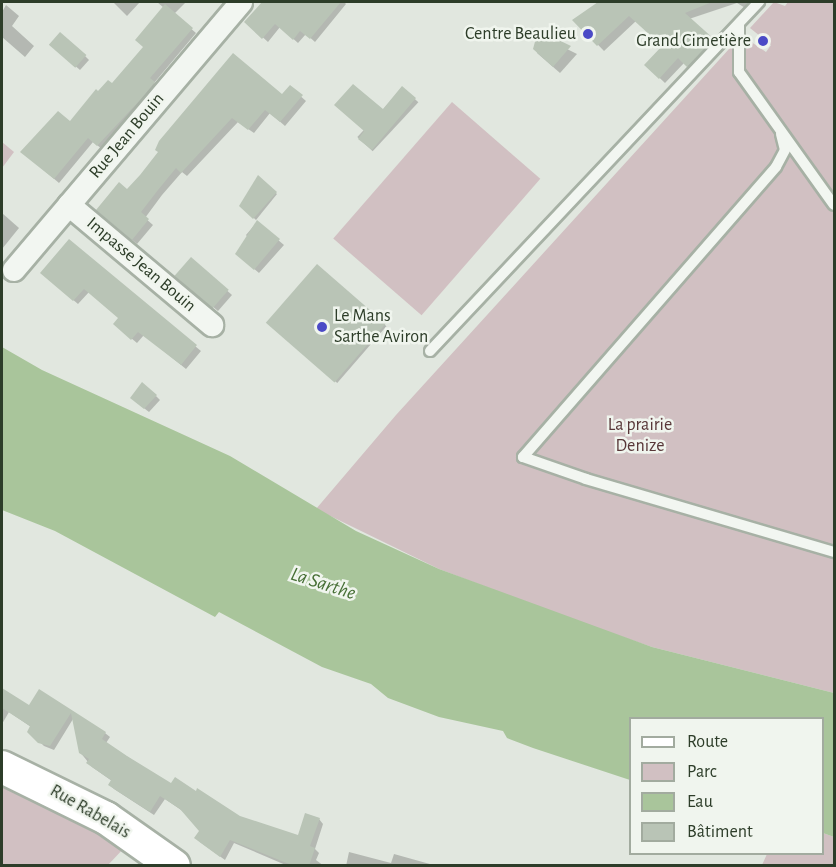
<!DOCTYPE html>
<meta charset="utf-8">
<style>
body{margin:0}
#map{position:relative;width:836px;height:867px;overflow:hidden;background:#e1e7df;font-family:"Alegreya Sans",sans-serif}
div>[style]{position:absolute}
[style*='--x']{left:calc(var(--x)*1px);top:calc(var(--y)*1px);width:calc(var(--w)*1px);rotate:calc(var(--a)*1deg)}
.green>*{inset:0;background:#d1c0c2;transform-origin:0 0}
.water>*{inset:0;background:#a9c59b}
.shadow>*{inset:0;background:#0003;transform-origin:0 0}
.building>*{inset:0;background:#b9c4b6;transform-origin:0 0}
.roads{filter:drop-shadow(2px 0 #a7b1a5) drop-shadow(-2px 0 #a7b1a5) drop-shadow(0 2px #a7b1a5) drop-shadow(0 -2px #a7b1a5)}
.lane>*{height:10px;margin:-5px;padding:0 5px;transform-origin:5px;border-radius:5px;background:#f2f6f1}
.street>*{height:22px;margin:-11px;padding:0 11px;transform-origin:11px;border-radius:11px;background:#f2f6f1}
.secondary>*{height:32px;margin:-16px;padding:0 16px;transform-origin:16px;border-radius:16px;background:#fff}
.dots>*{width:16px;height:16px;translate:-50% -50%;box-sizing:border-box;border:3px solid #f0f5ee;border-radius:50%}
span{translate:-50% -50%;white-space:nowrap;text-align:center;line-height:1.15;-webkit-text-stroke:5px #f0f5ee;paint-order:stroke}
.poi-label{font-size:18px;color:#2d3d29}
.right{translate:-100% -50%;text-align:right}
.left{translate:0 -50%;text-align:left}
.street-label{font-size:18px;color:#2d3d29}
.park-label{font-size:18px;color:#583738}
.water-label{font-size:20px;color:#466f35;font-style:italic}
.frame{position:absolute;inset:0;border:3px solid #2d3d29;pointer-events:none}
.legend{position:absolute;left:629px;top:717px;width:195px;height:138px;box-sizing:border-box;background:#f0f5ee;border:2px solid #a2ab9f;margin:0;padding:8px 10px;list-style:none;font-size:18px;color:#2d3d29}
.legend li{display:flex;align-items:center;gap:12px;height:30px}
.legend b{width:30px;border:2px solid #a2ab9f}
</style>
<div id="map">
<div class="green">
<div style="clip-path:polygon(774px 2px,785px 6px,788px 2px,834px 2px,834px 693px,652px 647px,576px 621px,439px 569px,316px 509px,396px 415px,729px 49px,747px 46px,747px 39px,766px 52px,771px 45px,750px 28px)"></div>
<div style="left:452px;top:102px;width:117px;height:181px;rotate:41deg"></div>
<div style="clip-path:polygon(2px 142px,14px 152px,2px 168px)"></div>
<div style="clip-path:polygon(2px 781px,43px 800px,125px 847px,108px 865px,2px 866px)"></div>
<div style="clip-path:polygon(823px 833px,834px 837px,834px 865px,762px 865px,767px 854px,822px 854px)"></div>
</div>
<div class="water">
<div style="clip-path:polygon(2px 347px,42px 370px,230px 456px,356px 531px,439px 569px,652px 647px,834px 693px,834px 837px,823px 833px,822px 718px,630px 718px,630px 780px,533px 748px,507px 738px,503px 731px,439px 717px,388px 698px,371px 684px,322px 667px,219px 612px,215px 617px,55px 531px,2px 510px)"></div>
</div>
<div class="shadow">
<div style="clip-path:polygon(113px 2px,140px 2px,127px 16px)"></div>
<div style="clip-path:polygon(157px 2px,186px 2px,174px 14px,196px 33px,154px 83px,159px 88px,102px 149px,93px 142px,59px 183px,27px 156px,70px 123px,98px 93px,112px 86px,145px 47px,164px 8px)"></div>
<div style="clip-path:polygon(264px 2px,344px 2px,346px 4px,315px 42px,306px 34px,298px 43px,280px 27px,268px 42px,246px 22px)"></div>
<div style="clip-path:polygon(600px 2px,610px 5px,613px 2px,753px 2px,747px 9px,737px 3px,689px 19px,718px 46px,694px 72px,684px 63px,665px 83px,646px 65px,664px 46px,636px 21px,604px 51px,574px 20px)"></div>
<div style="clip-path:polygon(6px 5px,19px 16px,12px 26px,34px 46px,25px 57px,2px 37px,2px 12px)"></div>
<div style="clip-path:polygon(541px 36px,577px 54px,560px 73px,537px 53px)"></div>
<div style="clip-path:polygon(56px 49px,85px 56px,89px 60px,80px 70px)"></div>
<div style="clip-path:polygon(290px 87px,306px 101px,285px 126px,270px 113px,254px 133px,238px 122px,187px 176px,182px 172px,162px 195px,145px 218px,153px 225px,137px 244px,103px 215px,128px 191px,160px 152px,157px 149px,282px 96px)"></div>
<div style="left:403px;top:88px;width:21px;height:67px;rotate:43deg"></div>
<div style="clip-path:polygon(258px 178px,277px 194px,256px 220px,241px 206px)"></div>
<div style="clip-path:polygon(2px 213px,19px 228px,2px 249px)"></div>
<div style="clip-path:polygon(257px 222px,284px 245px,259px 273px,241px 258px,249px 239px,246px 235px)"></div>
<div style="clip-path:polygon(69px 241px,201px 351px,186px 369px,144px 335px,137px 343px,119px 328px,120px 318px,89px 292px,78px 304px,46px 277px)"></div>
<div style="clip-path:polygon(191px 259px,232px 295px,218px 311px,181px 280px)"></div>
<div style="left:317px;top:266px;width:92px;height:75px;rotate:41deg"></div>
<div style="clip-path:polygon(156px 396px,160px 400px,149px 412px,136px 402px)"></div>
<div style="clip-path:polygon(2px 690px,29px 707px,40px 691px,105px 733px,110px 737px,106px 743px,171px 785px,240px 817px,299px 837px,319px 819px,323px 824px,315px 849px,319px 853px,316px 860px,324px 866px,288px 866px,234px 843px,225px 860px,200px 842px,201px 831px,184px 812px,165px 799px,154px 815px,114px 789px,110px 785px,112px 781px,92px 767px,80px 752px,73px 719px,54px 750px,44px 746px,29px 731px,31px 727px,9px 712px,2px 724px)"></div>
<div style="clip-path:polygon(349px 852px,391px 863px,394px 854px,437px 866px,346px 866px)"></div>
</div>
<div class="building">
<div style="clip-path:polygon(262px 2px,341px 2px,310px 39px,300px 31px,293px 40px,275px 24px,262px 39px,244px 22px)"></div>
<div style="clip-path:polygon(598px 2px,712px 2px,685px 13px,714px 39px,687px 67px,678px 58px,659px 79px,644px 65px,662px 46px,629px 16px,597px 46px,572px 20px)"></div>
<div style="clip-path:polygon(165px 4px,193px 28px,150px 78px,155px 82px,141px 99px,97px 146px,88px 138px,54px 179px,20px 152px,58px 111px,70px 121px,96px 89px,98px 91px,108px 80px,112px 83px,143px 47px,135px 40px)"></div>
<div style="left:60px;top:32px;width:35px;height:17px;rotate:41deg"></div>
<div style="clip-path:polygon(546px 34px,571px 46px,553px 67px,533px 49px,536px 38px)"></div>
<div style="clip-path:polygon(233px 53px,282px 94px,290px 85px,303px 95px,280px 122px,265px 110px,248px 130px,232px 118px,181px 173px,176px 168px,158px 190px,141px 212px,149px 219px,132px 240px,96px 210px,119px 182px,127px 189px,140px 175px,158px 152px,155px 150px,159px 141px)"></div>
<div style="clip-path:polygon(353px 84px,383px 109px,402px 86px,416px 98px,372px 150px,358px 139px,364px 131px,334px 105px)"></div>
<div style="clip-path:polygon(258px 175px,277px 192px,253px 219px,239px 206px)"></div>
<div style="clip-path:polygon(257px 220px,280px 239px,254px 270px,235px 254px)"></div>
<div style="clip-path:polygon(69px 239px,197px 345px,181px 365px,138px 332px,131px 340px,113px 324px,118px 318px,84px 289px,73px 301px,40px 273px)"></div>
<div style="left:191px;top:257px;width:50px;height:25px;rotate:41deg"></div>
<div style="left:317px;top:264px;width:91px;height:78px;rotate:41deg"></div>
<div style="clip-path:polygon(142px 382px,157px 395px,144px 409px,130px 398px)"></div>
<div style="clip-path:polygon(2px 688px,29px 705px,39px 689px,106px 732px,102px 739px,127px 756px,171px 783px,175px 777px,196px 791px,197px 788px,240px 816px,298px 835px,305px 813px,320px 818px,310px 846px,315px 848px,309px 866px,294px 866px,230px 840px,220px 857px,194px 838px,199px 831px,180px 809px,160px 796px,150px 812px,108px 785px,111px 780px,86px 763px,89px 759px,79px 753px,71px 713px,50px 746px,38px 743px,27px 732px,30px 726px,2px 708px)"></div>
</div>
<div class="roads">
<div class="lane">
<div style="--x:739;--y:24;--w:48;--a:90"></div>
<div style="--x:739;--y:72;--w:163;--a:54.5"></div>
<div style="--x:781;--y:134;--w:16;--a:76"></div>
<div style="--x:785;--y:150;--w:19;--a:118"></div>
<div style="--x:776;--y:167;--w:385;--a:131.1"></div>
<div style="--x:523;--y:457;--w:67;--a:19.2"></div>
<div style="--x:586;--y:479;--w:259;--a:16.4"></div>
<div style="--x:430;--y:351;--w:480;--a:-46.7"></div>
</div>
<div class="street">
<div style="--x:69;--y:205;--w:187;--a:40"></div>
<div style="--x:14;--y:270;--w:351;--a:-49.7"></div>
</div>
<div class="secondary">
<div style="--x:2;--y:767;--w:116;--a:26.1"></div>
<div style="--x:106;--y:818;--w:83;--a:35.2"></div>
</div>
</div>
<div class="dots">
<div style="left:588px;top:34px;background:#4b4ac6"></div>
<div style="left:763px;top:41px;background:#4b4ac6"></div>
<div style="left:322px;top:327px;background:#4b4ac6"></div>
</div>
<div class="poi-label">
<span class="right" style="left:576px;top:34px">Centre Beaulieu</span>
<span class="right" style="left:751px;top:41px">Grand Cimetière</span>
<span class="left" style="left:334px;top:327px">Le Mans<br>Sarthe Aviron</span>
</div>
<div class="street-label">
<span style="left:127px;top:136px;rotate:-50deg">Rue Jean Bouin</span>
<span style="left:141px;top:265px;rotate:40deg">Impasse Jean Bouin</span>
<span style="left:90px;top:812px;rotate:30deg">Rue Rabelais</span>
</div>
<div class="park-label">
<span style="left:640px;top:436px">La prairie<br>Denize</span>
</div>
<div class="water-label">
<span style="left:323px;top:584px;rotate:18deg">La Sarthe</span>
</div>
<div class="frame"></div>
<ul class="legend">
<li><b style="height:8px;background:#fff"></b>Route</li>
<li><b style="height:16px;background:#d1c0c2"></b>Parc</li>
<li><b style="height:16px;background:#a9c59b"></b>Eau</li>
<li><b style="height:16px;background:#b9c4b6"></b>Bâtiment</li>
</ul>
</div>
